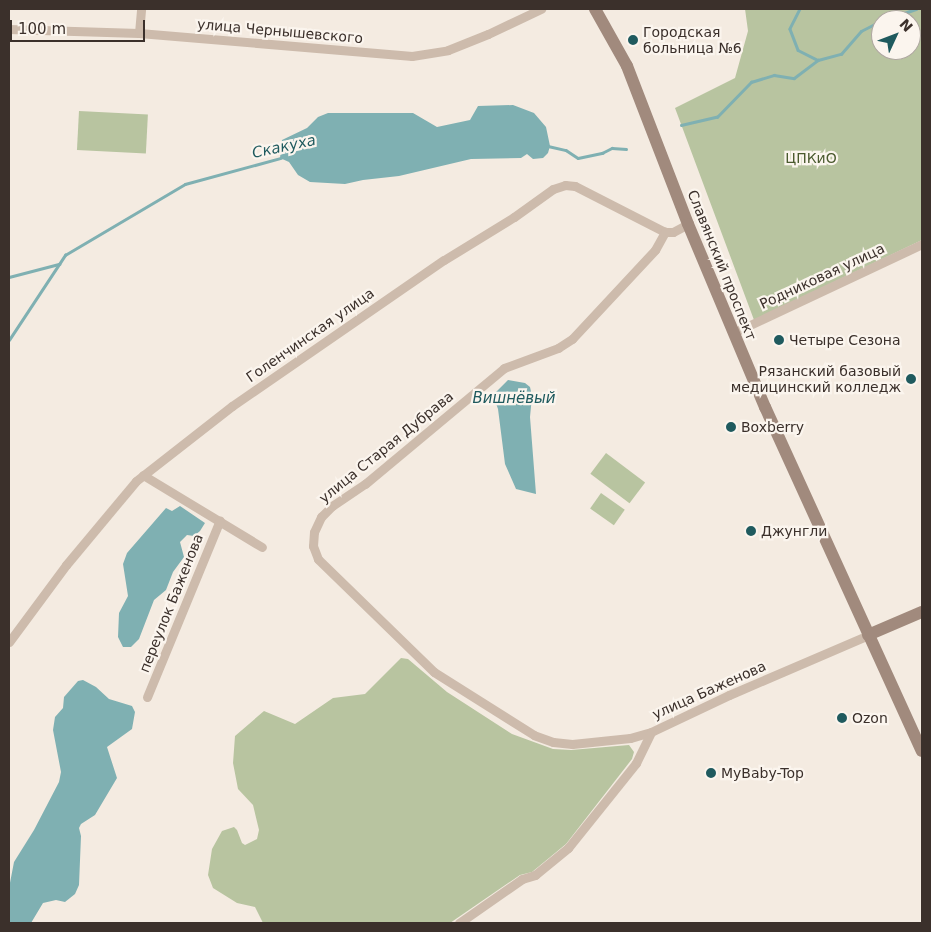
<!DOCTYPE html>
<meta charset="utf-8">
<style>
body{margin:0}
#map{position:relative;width:931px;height:932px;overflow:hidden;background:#f4ebe1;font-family:"DejaVu Sans",sans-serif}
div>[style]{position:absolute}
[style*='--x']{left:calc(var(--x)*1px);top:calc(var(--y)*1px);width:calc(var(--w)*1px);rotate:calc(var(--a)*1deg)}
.green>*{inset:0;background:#b8c4a0;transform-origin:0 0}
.water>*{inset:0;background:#7fb0b2}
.stream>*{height:2.5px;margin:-1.25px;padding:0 1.25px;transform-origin:1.25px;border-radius:1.25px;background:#7fb0b2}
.street>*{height:9px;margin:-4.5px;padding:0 4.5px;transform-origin:4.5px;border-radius:4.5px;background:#cdbbac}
.secondary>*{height:12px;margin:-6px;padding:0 6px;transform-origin:6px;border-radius:6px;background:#a18a7d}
.dots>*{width:14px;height:14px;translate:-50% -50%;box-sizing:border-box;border:2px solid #fbf5ee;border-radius:50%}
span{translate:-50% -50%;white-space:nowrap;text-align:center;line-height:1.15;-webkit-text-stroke:4.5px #fbf5ee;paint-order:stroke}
.street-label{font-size:14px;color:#3b302b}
.poi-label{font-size:14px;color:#3b302b}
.left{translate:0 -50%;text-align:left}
.right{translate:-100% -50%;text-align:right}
.park-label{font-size:14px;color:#4a5a2e}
.water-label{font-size:15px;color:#1f5a5e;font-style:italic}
.frame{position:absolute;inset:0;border:10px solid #3b302b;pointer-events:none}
.north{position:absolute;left:871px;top:10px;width:50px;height:50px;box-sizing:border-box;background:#fbf5ee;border:1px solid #aea6a0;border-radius:50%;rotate:47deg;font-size:14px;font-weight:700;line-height:20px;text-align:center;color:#3b302b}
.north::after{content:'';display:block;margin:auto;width:18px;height:22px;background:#1f5a5e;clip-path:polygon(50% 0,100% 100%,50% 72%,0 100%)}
.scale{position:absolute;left:10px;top:20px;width:135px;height:22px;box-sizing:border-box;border:2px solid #3b302b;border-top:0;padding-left:6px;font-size:15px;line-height:18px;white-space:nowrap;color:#3b302b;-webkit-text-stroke:4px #fbf5ee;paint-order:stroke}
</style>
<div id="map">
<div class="green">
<div style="clip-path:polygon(evenodd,745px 9px,922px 9px,922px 240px,754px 320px,675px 108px,735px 78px,748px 31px,745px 9px,881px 20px,911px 20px,911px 50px,881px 50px,881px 20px)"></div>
<div style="left:79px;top:111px;width:69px;height:39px;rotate:3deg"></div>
<div style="left:606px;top:453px;width:49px;height:26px;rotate:37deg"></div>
<div style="left:601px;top:493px;width:29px;height:19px;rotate:35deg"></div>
<div style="clip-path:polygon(401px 658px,408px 659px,447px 692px,512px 734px,553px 749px,571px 750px,629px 745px,634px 752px,632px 759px,566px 844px,532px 872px,520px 875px,450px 923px,263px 923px,255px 907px,237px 903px,213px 888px,208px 875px,212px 849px,222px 831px,234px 827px,237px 830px,242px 843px,245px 845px,257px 839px,259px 830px,253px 805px,238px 789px,233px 763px,235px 736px,264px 711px,295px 724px,333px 698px,365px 694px)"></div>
</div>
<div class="water">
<div style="clip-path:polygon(513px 105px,534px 113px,546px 127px,550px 146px,548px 153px,543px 158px,533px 159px,527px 154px,521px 158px,471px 159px,399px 176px,363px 180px,345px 184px,310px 182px,298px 175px,289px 162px,280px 158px,282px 140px,307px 128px,318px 117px,328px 113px,413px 113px,437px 127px,470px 120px,478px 106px)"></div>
<div style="clip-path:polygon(508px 380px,525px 383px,530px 387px,532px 396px,530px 417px,536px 494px,516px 489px,505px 464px,498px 409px,493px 395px)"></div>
<div style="clip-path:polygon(180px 506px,205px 523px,200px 531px,194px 536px,187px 535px,180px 542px,184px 557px,173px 572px,166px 590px,154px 600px,139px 639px,131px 647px,123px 647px,118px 637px,119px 613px,128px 596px,123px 564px,127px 553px,166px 508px,172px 511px)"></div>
<div style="clip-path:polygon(83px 680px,96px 687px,109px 699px,132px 706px,135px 712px,132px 729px,107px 747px,117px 778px,95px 815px,81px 824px,79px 828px,81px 836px,79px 885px,75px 894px,65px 902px,56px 900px,43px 903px,31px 923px,9px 923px,9px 888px,14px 862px,34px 830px,59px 782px,61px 772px,53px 730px,55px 717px,63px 708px,64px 697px,78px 681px)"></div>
</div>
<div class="stream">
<div style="--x:800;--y:9;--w:22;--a:117"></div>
<div style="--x:790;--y:29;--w:22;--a:69"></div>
<div style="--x:798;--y:50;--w:22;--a:27"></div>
<div style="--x:884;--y:20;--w:34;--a:-19"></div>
<div style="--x:681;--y:125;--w:37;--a:-13"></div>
<div style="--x:717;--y:117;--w:49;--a:-45.8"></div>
<div style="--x:751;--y:82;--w:24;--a:-17"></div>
<div style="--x:774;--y:75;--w:20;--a:9"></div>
<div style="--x:794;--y:78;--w:30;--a:-37"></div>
<div style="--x:818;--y:60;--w:24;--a:-15"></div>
<div style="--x:841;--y:54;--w:30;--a:-49"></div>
<div style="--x:861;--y:31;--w:22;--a:-27"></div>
<div style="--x:548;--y:146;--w:18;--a:13"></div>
<div style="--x:566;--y:150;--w:14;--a:34"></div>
<div style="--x:578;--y:158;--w:25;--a:-12"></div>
<div style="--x:602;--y:153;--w:11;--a:-27"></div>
<div style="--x:612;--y:148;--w:14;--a:4"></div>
<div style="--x:9;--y:277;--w:52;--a:-14.6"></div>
<div style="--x:9;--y:340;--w:102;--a:-56.6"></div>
<div style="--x:65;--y:255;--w:139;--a:-30.6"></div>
<div style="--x:185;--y:184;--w:99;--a:-15.2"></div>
</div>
<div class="street">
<div style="--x:9;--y:29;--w:130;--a:1.8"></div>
<div style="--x:139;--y:33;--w:274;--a:4.8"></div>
<div style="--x:412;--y:56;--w:36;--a:-9"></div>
<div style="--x:448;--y:50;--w:43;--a:-21.8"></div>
<div style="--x:488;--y:34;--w:59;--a:-25.3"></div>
<div style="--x:139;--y:33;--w:24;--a:-85"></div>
<div style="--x:733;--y:333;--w:209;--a:-25.2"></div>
<div style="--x:143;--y:475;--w:139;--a:31.2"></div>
<div style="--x:9;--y:642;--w:96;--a:-53.5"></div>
<div style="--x:66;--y:565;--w:109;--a:-50.2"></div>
<div style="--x:136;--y:481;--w:122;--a:-38"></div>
<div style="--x:232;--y:406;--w:257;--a:-34.6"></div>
<div style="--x:444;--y:260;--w:82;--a:-31.6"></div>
<div style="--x:514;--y:217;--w:48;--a:-35.7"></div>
<div style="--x:553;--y:189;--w:13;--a:-18"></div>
<div style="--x:565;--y:185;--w:10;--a:6"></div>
<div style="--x:575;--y:186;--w:101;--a:27.1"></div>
<div style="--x:665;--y:232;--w:8;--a:0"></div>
<div style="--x:673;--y:232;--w:17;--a:-28"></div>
<div style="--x:147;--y:697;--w:191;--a:-67.6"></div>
<div style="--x:651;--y:732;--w:22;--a:164"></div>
<div style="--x:630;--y:738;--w:58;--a:174.1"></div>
<div style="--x:572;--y:744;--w:19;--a:-174"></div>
<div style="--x:553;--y:742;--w:20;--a:-160"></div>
<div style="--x:534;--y:735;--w:118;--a:-147.8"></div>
<div style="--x:434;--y:672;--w:162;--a:-135.8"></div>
<div style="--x:318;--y:559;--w:14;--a:-111"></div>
<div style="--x:313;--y:546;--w:14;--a:-86"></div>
<div style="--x:314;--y:532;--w:17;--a:-65"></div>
<div style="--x:321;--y:517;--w:16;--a:-45"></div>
<div style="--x:332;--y:506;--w:40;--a:-34"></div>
<div style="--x:365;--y:484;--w:181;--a:-39.8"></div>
<div style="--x:504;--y:368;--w:58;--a:-20.3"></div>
<div style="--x:558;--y:348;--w:17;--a:-33"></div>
<div style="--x:572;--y:339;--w:122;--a:-47"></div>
<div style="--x:655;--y:250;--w:21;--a:-61"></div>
<div style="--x:459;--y:923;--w:77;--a:-34.9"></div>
<div style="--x:522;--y:879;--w:14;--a:-17"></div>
<div style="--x:535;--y:875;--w:43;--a:-39.3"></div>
<div style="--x:568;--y:848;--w:109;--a:-51.3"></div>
<div style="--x:636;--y:763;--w:34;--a:-64"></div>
<div style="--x:651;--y:732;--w:86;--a:-25.4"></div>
<div style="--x:729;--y:695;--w:151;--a:-23.3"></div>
</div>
<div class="secondary">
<div style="--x:595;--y:9;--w:65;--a:60.7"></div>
<div style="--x:627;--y:66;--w:169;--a:68.9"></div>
<div style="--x:688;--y:224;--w:199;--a:67.2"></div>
<div style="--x:765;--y:407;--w:378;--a:65.5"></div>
<div style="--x:868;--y:635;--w:59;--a:-23.1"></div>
</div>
<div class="dots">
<div style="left:633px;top:40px;background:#1f5a5e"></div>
<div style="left:779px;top:340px;background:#1f5a5e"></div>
<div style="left:911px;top:379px;background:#1f5a5e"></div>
<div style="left:731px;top:427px;background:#1f5a5e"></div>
<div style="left:751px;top:531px;background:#1f5a5e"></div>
<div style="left:842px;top:718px;background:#1f5a5e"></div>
<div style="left:711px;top:773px;background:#1f5a5e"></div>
</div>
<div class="street-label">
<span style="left:280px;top:31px;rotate:5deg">улица Чернышевского</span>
<span style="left:722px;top:265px;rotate:68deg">Славянский проспект</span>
<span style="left:822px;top:276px;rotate:-25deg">Родниковая улица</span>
<span style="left:310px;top:335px;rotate:-35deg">Голенчинская улица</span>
<span style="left:386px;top:447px;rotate:-39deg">улица Старая Дубрава</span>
<span style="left:171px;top:603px;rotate:-68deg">переулок Баженова</span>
<span style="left:709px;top:690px;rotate:-24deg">улица Баженова</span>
</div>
<div class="poi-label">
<span class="left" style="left:643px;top:40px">Городская<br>больница №6</span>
<span class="left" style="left:789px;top:340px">Четыре Сезона</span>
<span class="right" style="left:901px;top:379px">Рязанский базовый<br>медицинский колледж</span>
<span class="left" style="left:741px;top:427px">Boxberry</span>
<span class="left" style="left:761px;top:531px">Джунгли</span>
<span class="left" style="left:852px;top:718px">Ozon</span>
<span class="left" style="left:721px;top:773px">MyBaby-Top</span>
</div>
<div class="park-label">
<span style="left:811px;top:158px">ЦПКиО</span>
</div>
<div class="water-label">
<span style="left:284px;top:147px;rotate:-12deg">Скакуха</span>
<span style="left:514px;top:399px">Вишнёвый</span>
</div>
<div class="frame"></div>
<div class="north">N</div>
<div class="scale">100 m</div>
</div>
